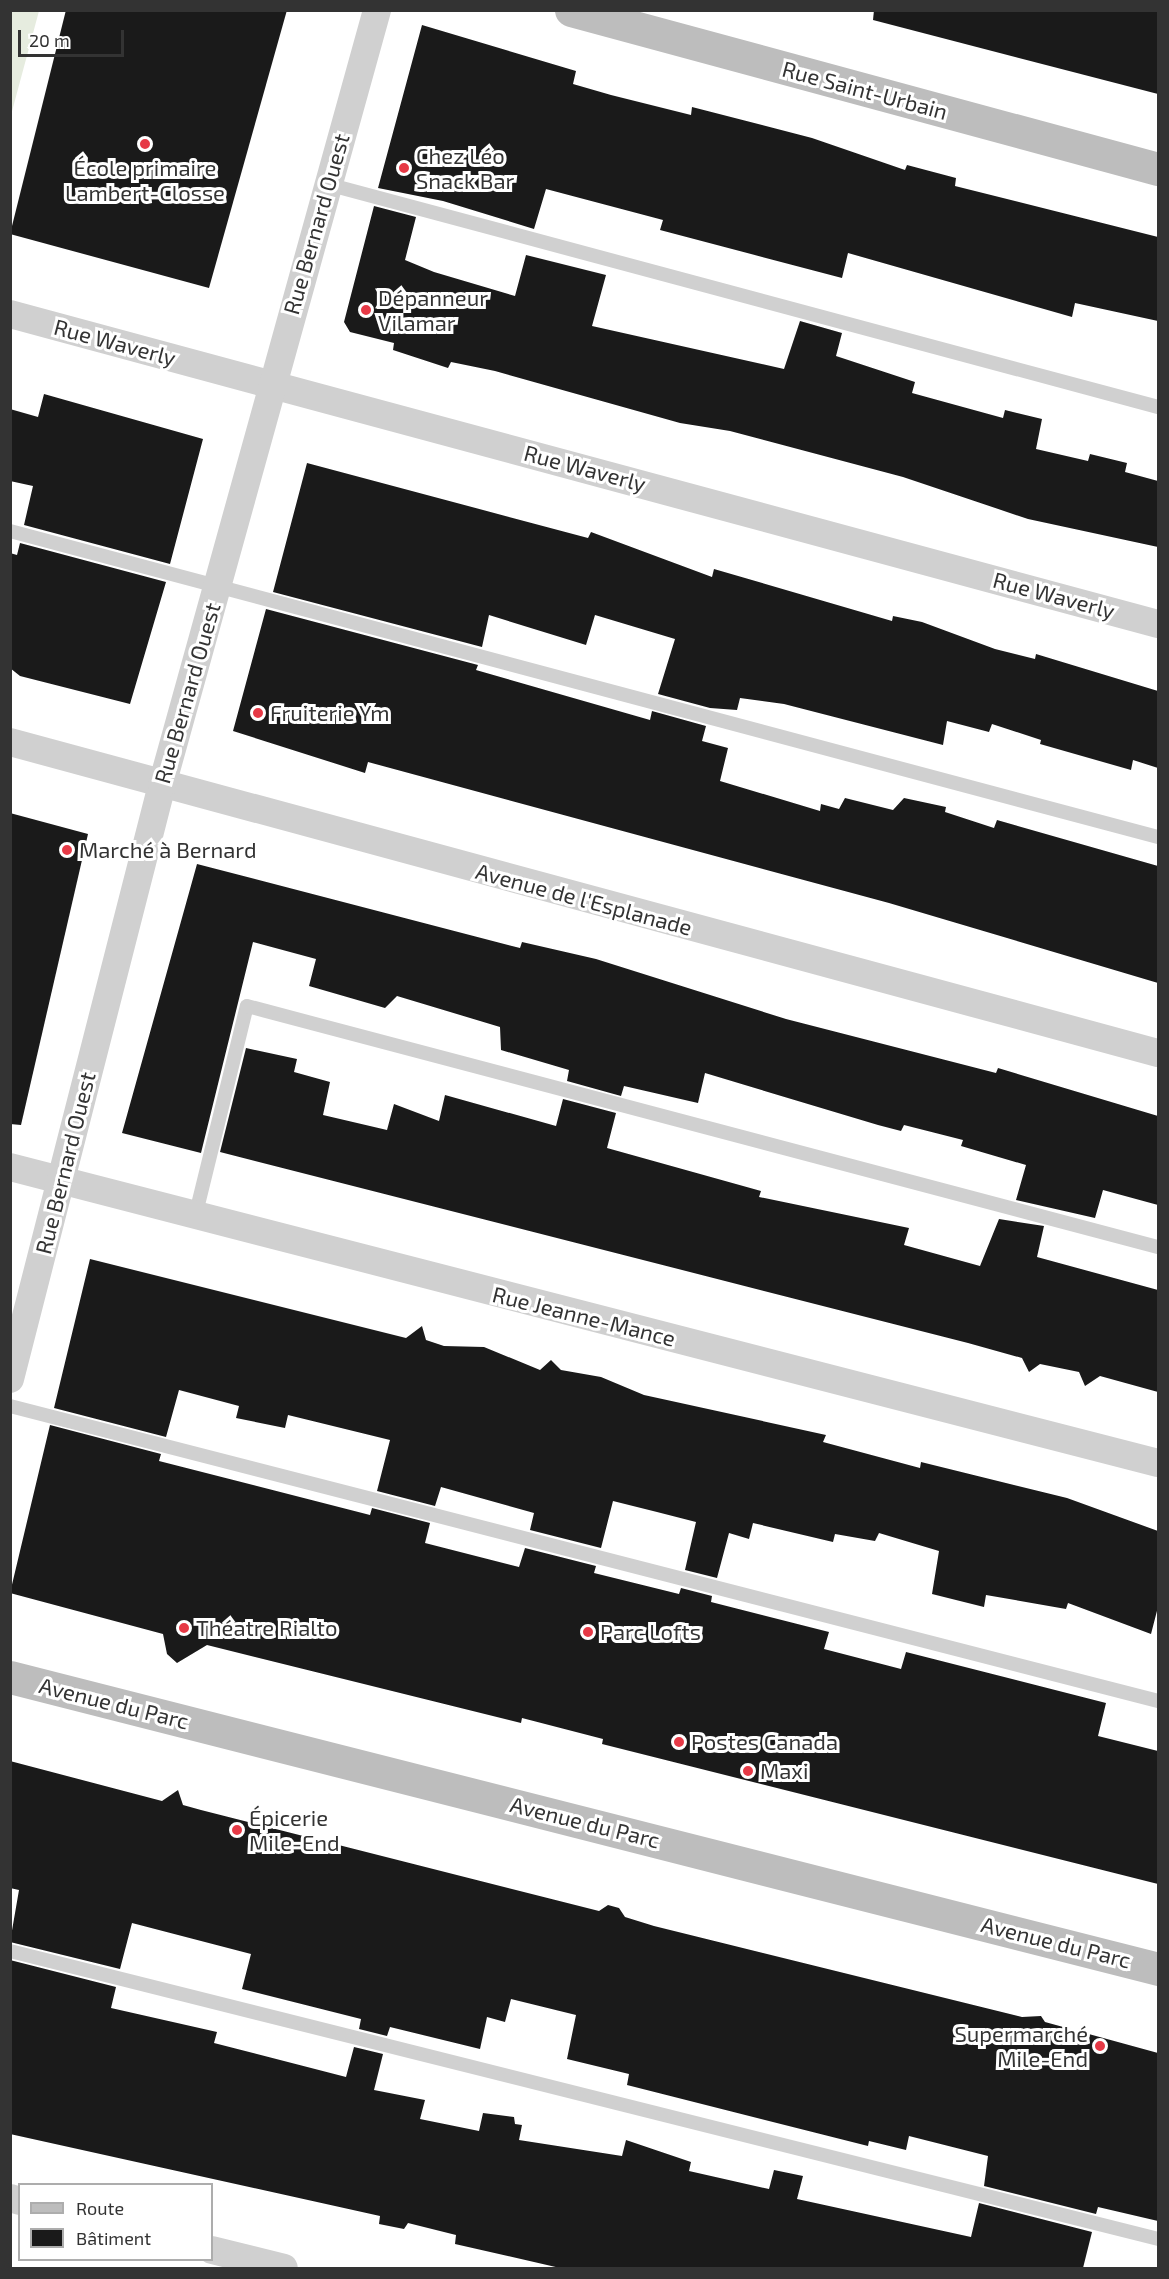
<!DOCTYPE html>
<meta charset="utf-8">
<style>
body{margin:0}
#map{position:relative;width:1169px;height:2279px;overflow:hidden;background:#fff;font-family:"Exo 2",sans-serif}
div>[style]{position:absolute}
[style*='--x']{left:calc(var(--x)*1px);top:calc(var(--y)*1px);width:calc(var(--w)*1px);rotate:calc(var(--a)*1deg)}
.green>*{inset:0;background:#e6ecdf}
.building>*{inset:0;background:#1a1a1a}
.service>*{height:14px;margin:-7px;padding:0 7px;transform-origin:7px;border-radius:7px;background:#d0d0d0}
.minor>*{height:28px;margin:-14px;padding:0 14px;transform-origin:14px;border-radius:14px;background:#d0d0d0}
.secondary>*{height:33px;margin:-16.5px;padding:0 16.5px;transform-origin:16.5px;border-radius:16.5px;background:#bdbdbd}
.dots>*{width:16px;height:16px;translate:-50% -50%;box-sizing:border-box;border:3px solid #fff;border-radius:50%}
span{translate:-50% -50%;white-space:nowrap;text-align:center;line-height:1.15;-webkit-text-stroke:6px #fff;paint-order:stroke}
.street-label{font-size:22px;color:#333}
.poi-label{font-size:22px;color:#333}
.left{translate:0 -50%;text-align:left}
.right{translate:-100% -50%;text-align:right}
.frame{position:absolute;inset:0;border:12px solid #333;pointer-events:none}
.legend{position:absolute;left:18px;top:2183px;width:195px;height:78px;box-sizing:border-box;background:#fff;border:2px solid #adadad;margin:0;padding:8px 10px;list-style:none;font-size:18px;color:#333}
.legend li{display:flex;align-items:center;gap:12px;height:30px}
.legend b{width:30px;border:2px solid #adadad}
.scale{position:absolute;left:18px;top:30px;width:106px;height:27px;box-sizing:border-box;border:3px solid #333;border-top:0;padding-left:8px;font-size:18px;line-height:21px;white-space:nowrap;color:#333;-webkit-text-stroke:4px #fff;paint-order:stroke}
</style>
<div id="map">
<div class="green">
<div style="clip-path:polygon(11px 10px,39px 11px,11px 115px,10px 11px)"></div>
</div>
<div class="building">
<div style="clip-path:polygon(66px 10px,287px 10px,209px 288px,10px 234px)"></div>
<div style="clip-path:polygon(874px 10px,1158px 10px,1158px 94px,873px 20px)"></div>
<div style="clip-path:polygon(422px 25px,576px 71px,573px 84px,611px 95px,691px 115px,692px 107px,812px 138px,905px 170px,907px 165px,956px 178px,955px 186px,1158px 237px,1158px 321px,1075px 303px,1072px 317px,848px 253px,842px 278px,660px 230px,663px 220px,546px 189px,534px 229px,443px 201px,378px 188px)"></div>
<div style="clip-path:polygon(374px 206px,416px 217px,405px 260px,434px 272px,515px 296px,526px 255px,606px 275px,592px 326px,784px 369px,800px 321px,842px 333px,836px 356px,915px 382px,912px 393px,1003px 418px,1005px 410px,1042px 419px,1036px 449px,1088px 461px,1090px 454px,1127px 463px,1125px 472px,1158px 481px,1158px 547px,1028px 519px,903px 477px,730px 431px,680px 423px,495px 371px,451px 362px,448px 368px,393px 350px,394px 343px,350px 332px,344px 322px)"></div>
<div style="clip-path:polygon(44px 394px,203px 439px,170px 564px,24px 525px,33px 486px,10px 481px,10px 409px,38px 417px)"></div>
<div style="clip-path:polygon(307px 463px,588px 538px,591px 532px,712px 577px,714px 569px,892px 621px,893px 616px,922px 622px,995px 649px,1035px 659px,1036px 654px,1158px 691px,1158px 768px,1133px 760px,1131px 770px,1040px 744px,1041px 740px,992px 724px,989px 732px,947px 721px,943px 745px,784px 704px,740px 698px,737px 710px,710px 708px,658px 694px,675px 639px,595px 615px,586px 645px,489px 615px,482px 647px,273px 592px)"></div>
<div style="clip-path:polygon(20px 543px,166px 582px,130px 704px,20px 676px,10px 668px,10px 553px,17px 555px)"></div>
<div style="clip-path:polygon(266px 609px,478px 665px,476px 670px,650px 720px,652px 711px,706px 726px,702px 741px,728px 748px,720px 781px,820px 811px,821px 804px,839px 809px,845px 798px,893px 810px,904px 798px,946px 807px,945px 812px,994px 828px,997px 820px,1158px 866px,1158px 983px,889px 903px,368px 762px,365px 773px,233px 731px)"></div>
<div style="clip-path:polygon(10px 813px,88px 834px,21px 1125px,10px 1124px)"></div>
<div style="clip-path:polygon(197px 864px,520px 948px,522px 942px,596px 959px,786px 1019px,996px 1073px,998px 1068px,1158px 1116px,1158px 1205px,1103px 1190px,1095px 1218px,1016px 1200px,1026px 1165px,961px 1146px,963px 1140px,904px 1125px,901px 1131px,878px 1125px,705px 1073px,698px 1103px,624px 1086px,621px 1096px,567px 1081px,569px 1070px,501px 1050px,500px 1027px,397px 996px,385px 1008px,309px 986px,316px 959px,253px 942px,201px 1153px,122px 1133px)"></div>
<div style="clip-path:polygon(246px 1048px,297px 1059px,294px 1072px,330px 1082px,323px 1115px,387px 1130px,394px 1104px,439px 1121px,445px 1095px,556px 1126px,563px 1099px,616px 1113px,607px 1148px,761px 1191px,759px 1197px,909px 1228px,904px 1245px,980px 1266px,999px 1219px,1044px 1226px,1037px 1257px,1158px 1290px,1158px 1392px,1100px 1376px,1085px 1386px,1079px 1372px,1040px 1364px,1029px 1372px,1022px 1358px,968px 1343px,220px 1152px)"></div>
<div style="clip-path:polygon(90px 1259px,406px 1338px,422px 1326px,426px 1340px,444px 1346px,484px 1347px,540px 1370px,551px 1360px,561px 1370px,601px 1377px,644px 1395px,826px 1435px,823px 1442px,920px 1468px,921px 1462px,1067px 1498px,1158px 1531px,1158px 1607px,1151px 1634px,1068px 1603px,1066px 1609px,986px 1595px,984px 1607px,932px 1594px,939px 1551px,879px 1533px,875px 1541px,835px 1534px,833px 1542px,753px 1523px,749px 1539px,729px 1533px,717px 1578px,685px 1570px,696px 1522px,657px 1512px,613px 1501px,601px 1548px,530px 1530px,534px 1513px,441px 1487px,435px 1506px,377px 1491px,390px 1440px,288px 1415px,285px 1428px,236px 1418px,239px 1406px,179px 1390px,166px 1437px,54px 1408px)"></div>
<div style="clip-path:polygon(50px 1425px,161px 1454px,159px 1461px,370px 1515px,372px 1508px,430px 1523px,425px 1543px,519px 1567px,525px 1548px,596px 1566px,594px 1573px,679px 1594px,681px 1588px,712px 1596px,711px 1602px,829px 1632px,824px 1649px,901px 1669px,906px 1652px,1106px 1703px,1098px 1736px,1158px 1751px,1158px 1884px,602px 1744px,603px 1739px,522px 1718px,521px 1723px,207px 1645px,177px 1663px,167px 1654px,163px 1634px,10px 1593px)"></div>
<div style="clip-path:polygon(10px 1761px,162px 1801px,178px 1790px,183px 1805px,201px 1810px,599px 1911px,608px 1905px,619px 1908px,625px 1917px,654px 1926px,1022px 2017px,1041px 2016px,1045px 2022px,1158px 2053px,1158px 2221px,1098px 2207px,1096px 2214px,984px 2186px,988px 2156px,909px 2136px,906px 2150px,869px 2141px,868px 2146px,627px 2085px,629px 2074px,567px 2059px,576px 2015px,511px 1999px,505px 2022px,487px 2017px,480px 2049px,390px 2027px,387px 2036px,359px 2029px,361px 2019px,242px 1989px,251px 1954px,132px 1923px,120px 1969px,10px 1942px,19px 1890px,10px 1888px)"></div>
<div style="clip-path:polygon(10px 1960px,116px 1987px,111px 2008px,217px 2032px,214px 2043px,346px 2077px,354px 2047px,383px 2054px,374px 2090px,425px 2100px,420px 2119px,479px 2131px,483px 2113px,514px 2117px,515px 2124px,522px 2125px,519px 2140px,622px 2156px,626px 2140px,691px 2162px,689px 2171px,769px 2189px,774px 2170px,803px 2176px,797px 2199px,971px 2237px,979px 2203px,1092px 2232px,1083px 2268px,560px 2268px,455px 2244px,456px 2235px,408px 2223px,404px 2229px,379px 2224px,380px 2216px,10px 2134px)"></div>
</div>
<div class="service">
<div style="--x:327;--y:184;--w:860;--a:15.02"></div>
<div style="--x:10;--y:531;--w:1188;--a:14.93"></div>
<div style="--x:195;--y:1217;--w:217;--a:-76.2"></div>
<div style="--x:247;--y:1006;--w:942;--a:14.82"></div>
<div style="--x:10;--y:1406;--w:1185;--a:14.41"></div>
<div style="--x:10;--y:1951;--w:1184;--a:14.08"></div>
</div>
<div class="minor">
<div style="--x:10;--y:314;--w:1189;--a:15.11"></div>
<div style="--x:10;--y:742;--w:1189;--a:15.16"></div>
<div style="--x:10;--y:1167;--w:1186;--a:14.46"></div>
<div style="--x:10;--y:1379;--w:613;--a:-75.65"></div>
<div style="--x:162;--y:785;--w:804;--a:-74.49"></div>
<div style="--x:10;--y:2198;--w:10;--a:17"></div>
<div style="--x:212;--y:2250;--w:74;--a:14"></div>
</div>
<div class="secondary">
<div style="--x:571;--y:10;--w:608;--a:15.16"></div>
<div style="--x:10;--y:1677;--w:1185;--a:14.27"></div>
</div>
<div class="dots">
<div style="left:145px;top:144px;background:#e63946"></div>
<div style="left:404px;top:168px;background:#e63946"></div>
<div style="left:366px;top:310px;background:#e63946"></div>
<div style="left:258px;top:713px;background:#e63946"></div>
<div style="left:67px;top:850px;background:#e63946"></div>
<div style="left:184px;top:1628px;background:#e63946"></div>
<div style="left:588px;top:1632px;background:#e63946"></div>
<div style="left:679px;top:1742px;background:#e63946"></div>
<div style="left:748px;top:1771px;background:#e63946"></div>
<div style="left:237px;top:1830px;background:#e63946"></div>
<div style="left:1100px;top:2046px;background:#e63946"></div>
</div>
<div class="street-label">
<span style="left:865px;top:90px;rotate:15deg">Rue Saint-Urbain</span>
<span style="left:316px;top:224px;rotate:-74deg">Rue Bernard Ouest</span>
<span style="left:115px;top:342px;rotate:15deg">Rue Waverly</span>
<span style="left:585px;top:468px;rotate:15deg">Rue Waverly</span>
<span style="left:1054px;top:595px;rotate:15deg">Rue Waverly</span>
<span style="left:187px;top:693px;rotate:-74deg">Rue Bernard Ouest</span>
<span style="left:584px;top:899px;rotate:15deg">Avenue de l'Esplanade</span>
<span style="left:65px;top:1163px;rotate:-76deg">Rue Bernard Ouest</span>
<span style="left:584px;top:1316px;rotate:14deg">Rue Jeanne-Mance</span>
<span style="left:114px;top:1703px;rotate:14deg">Avenue du Parc</span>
<span style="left:585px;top:1822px;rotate:14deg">Avenue du Parc</span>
<span style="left:1056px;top:1942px;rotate:14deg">Avenue du Parc</span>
</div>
<div class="poi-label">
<span class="left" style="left:416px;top:168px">Chez Léo<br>Snack Bar</span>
<span style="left:145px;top:180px">École primaire<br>Lambert-Closse</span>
<span class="left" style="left:378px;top:310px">Dépanneur<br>Vilamar</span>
<span class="left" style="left:270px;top:713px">Fruiterie Ym</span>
<span class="left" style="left:79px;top:850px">Marché à Bernard</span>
<span class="left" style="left:196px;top:1628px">Théatre Rialto</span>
<span class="left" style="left:600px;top:1632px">Parc Lofts</span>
<span class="left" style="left:691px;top:1742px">Postes Canada</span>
<span class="left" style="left:760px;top:1771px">Maxi</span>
<span class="left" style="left:249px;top:1830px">Épicerie<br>Mile-End</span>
<span class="right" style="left:1088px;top:2046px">Supermarché<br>Mile-End</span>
</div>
<div class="frame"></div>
<ul class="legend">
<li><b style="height:8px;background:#bdbdbd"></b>Route</li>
<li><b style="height:16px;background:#1a1a1a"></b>Bâtiment</li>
</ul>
<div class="scale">20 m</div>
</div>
